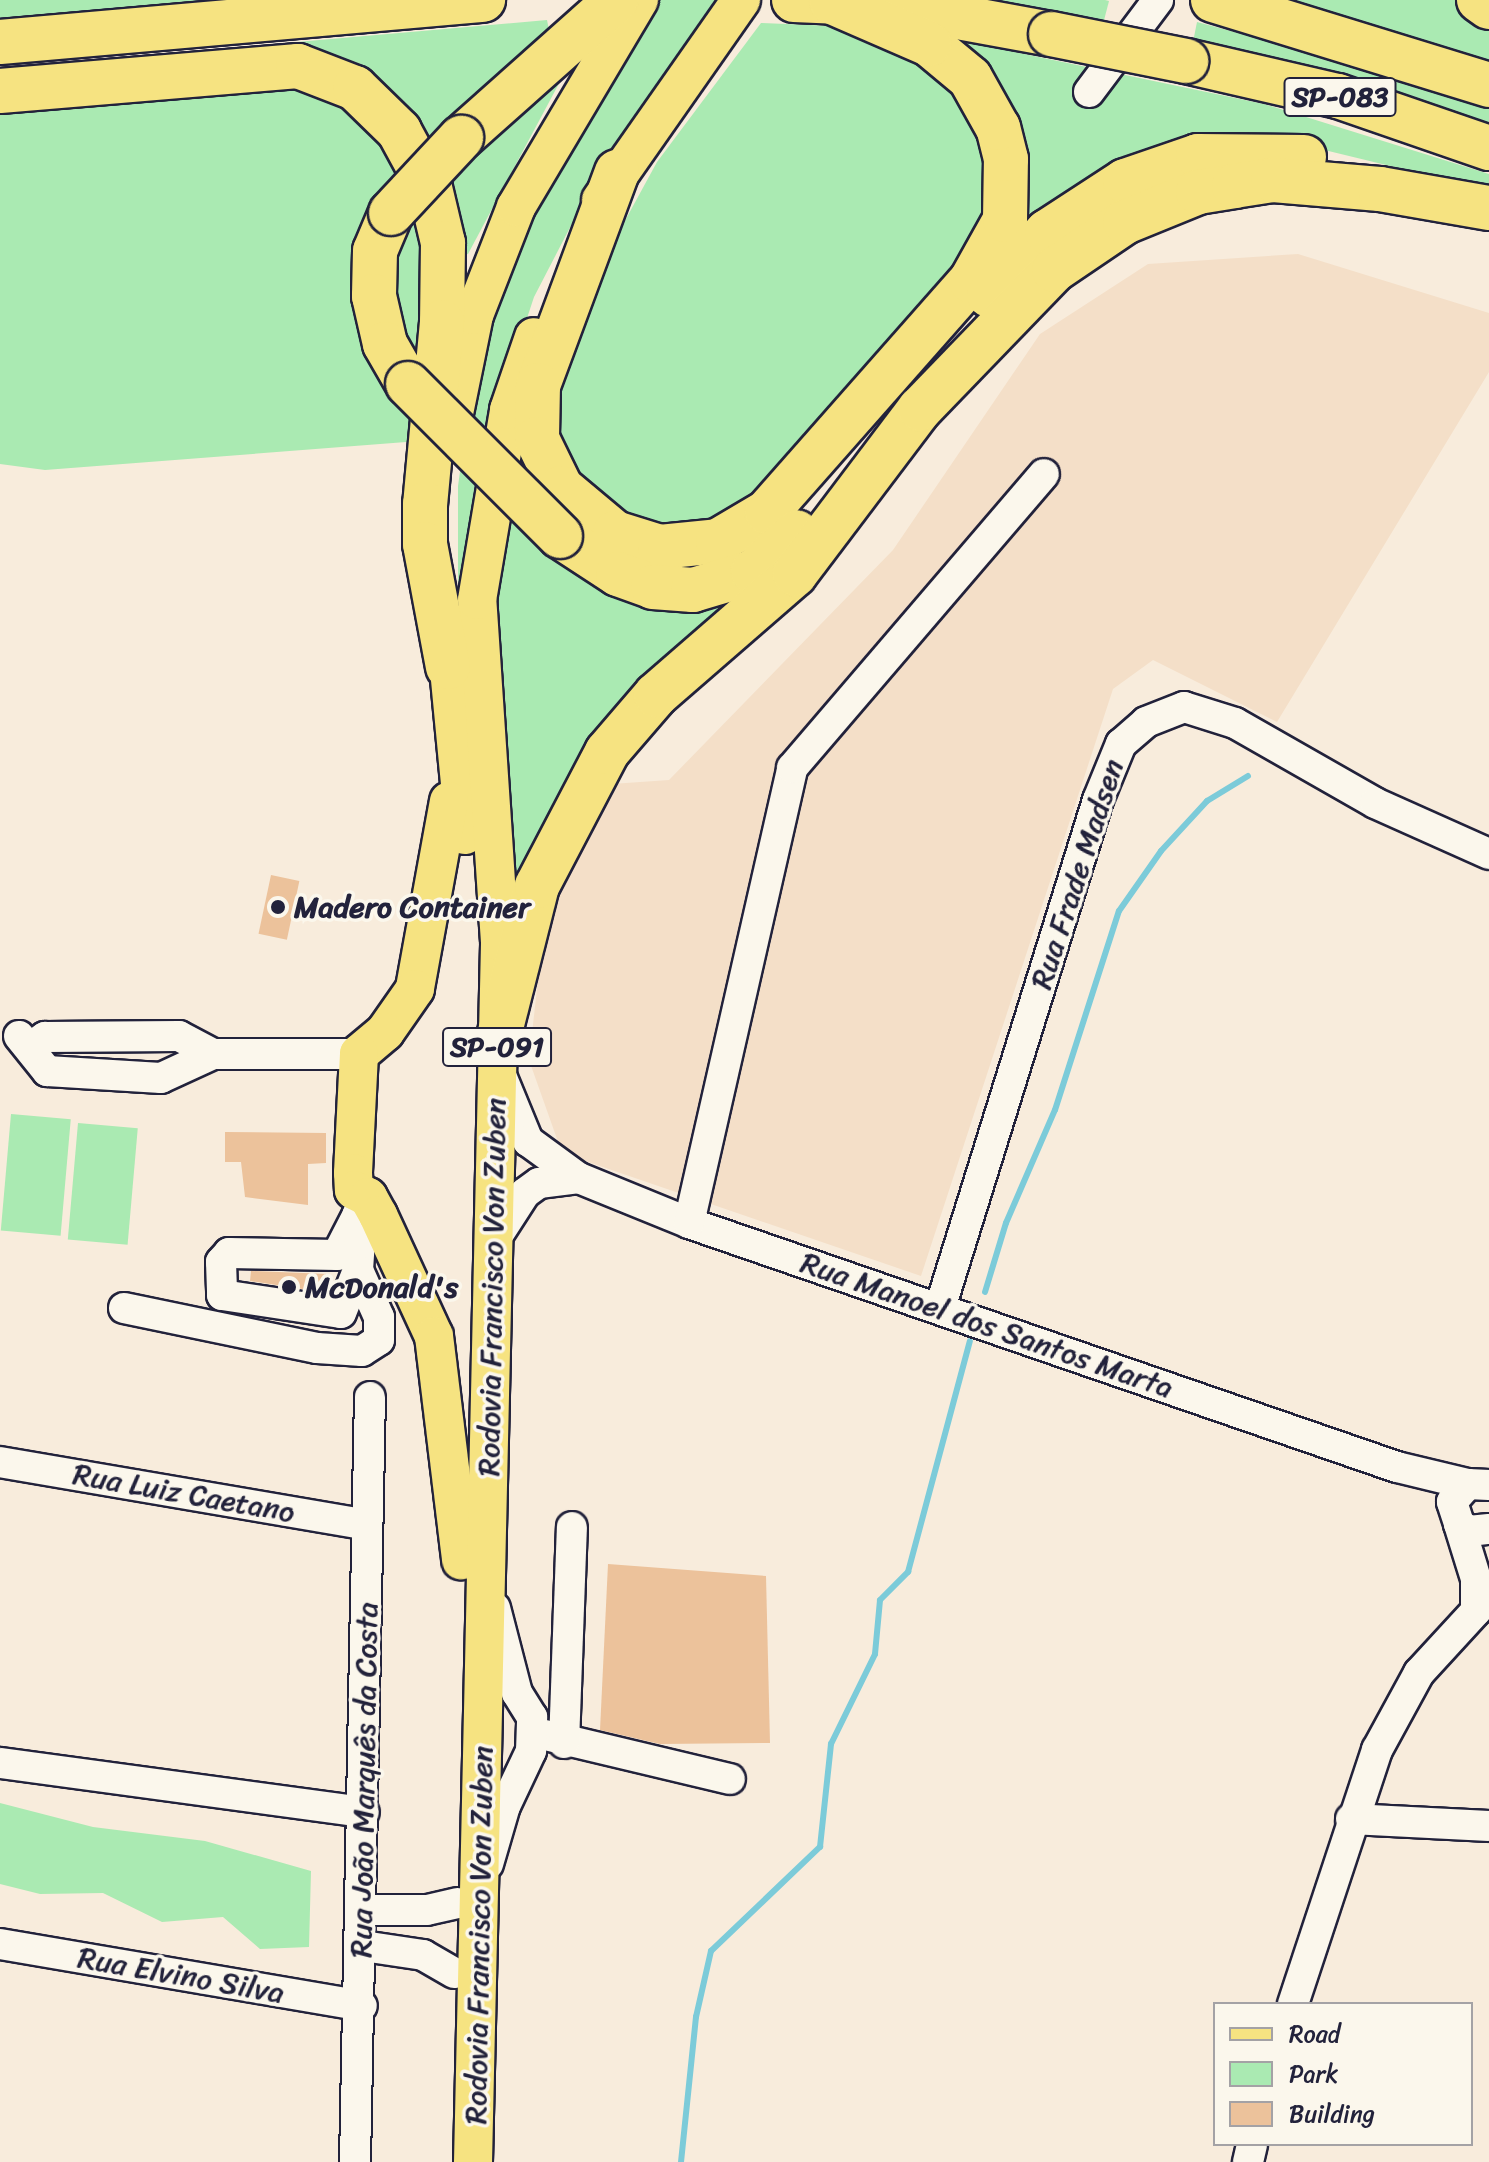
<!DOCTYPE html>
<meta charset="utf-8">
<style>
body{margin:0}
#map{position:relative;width:1489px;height:2162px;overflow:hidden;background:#f8ecdc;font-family:Sriracha,sans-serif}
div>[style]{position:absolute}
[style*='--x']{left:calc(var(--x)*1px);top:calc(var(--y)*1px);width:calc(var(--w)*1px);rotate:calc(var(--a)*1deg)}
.built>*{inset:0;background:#f4dfc8}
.green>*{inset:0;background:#aaeab2;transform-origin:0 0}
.stream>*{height:6px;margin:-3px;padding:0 3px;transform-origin:3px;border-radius:3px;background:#7ccbd9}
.building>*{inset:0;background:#ecc29b;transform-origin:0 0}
.roads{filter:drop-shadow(2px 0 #22223b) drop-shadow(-2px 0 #22223b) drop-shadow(0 2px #22223b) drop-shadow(0 -2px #22223b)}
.minor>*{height:30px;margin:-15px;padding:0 15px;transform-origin:15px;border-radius:15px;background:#fbf7ec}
.major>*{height:38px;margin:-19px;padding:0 19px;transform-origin:19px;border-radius:19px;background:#f6e381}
.highway>*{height:44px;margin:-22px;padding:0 22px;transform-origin:22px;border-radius:22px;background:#f6e381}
.bridges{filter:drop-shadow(2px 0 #22223b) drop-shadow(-2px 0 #22223b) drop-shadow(0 2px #22223b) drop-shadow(0 -2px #22223b)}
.highway-bridge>*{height:44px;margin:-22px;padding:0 22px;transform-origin:22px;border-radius:22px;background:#f6e381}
.dots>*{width:22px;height:22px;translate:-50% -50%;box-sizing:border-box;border:4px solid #fbf7ec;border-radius:50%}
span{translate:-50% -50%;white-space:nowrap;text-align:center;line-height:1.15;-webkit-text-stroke:7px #fbf7ec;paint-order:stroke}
.shield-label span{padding:2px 6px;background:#fbf7ec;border:2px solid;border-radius:6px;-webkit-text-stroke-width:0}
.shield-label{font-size:28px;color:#22223b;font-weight:700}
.street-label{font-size:30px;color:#22223b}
.poi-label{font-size:30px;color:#22223b;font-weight:700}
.left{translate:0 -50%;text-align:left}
.legend{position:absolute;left:1213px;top:2002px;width:260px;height:144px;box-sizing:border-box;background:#fbf7ec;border:2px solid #a4a2a5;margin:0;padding:10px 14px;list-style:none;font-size:24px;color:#22223b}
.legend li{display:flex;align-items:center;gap:16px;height:40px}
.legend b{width:40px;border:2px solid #a4a2a5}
</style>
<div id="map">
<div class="built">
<div style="clip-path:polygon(1298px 254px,1489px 313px,1489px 372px,1277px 722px,1153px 660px,1113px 689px,921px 1276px,562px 1153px,529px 1060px,547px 900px,597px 785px,669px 780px,893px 550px,1040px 334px,1148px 264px)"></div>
</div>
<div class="green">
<div style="clip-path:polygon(0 0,297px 0,0 30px)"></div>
<div style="clip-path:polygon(657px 0,721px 0,607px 156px,534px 297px,490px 430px,458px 602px,458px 486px,475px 364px,518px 238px)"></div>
<div style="clip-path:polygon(951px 0,1105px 0,1109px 1px,1102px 28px)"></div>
<div style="clip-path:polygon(1293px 0,1464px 0,1489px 19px,1489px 73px,1403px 41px,1398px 33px)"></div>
<div style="clip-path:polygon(547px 20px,549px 30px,427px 148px,372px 86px,0 84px,0 68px)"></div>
<div style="clip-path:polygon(1197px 22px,1489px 100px,1489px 134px,1192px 47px)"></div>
<div style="clip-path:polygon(761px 23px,834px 26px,933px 58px,990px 141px,987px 230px,729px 525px,681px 537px,590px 504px,547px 423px,585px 294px,657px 162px)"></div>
<div style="clip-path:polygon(934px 35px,1264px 104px,1489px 174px,1489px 190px,1312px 147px,1004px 259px,1017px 198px)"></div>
<div style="clip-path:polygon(579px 46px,468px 254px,457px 257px,445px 181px)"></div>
<div style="clip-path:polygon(289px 75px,338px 92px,407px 169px,375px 223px,423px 424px,419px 441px,45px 470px,0 464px,0 108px)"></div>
<div style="clip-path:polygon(422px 205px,427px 376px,400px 339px,391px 252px)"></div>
<div style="clip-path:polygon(508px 512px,553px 557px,601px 587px,739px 594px,516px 883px,495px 620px)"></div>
<div style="left:11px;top:1114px;width:60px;height:117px;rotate:5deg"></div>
<div style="left:78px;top:1123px;width:60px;height:117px;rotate:5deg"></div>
<div style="clip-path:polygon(0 1803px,93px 1827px,205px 1841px,311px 1871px,309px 1947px,260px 1949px,223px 1917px,162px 1922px,103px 1893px,40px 1894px,0 1884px)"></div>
</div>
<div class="stream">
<div style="--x:985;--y:1292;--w:72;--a:-73.1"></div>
<div style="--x:1006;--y:1223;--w:123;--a:-66.6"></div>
<div style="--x:1055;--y:1110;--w:209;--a:-72.2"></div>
<div style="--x:1119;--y:911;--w:73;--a:-55"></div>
<div style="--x:1161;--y:851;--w:68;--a:-47.4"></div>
<div style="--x:1207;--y:801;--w:48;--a:-31.4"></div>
<div style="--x:681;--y:2162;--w:146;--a:-84.1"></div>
<div style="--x:696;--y:2017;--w:68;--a:-77.2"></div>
<div style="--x:711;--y:1951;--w:151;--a:-43.7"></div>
<div style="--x:820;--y:1847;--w:104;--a:-83.9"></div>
<div style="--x:831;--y:1744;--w:100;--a:-63.9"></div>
<div style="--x:875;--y:1654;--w:54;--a:-84.7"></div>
<div style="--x:880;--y:1600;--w:40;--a:-45"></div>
<div style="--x:908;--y:1572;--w:239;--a:-75"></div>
</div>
<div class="building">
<div style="left:271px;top:875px;width:29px;height:60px;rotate:12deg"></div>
<div style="clip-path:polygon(225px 1132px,326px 1133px,326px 1163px,308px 1164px,308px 1205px,245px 1197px,241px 1162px,225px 1162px)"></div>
<div style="clip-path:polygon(251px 1271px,328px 1274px,328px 1293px,250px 1281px)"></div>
<div style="clip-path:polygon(608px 1564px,766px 1576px,770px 1743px,660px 1744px,600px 1730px)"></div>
</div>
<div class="roads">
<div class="minor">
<div style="--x:1089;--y:92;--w:115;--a:-53.1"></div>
<div style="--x:19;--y:1036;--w:45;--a:51.3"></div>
<div style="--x:47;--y:1071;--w:114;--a:3.5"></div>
<div style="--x:161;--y:1078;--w:57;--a:-24.8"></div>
<div style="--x:213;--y:1054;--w:146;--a:0"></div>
<div style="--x:32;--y:1046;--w:16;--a:-35"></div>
<div style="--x:45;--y:1037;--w:134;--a:-0.4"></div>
<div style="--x:179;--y:1036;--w:38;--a:28"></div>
<div style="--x:500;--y:1073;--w:74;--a:67.6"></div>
<div style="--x:528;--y:1141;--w:63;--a:36"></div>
<div style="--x:579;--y:1178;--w:119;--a:22.2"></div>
<div style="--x:689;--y:1223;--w:749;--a:19.02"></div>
<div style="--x:1397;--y:1467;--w:73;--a:13.5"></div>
<div style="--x:375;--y:1209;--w:18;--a:164"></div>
<div style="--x:358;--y:1214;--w:46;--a:117.1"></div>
<div style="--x:337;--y:1255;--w:108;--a:-178.9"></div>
<div style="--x:229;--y:1253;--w:12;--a:132"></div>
<div style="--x:221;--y:1262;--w:33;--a:88"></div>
<div style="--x:222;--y:1295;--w:120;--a:8.6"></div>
<div style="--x:341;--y:1313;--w:46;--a:-68.4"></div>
<div style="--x:358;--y:1270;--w:45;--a:-86.2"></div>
<div style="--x:361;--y:1225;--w:19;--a:-3"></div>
<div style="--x:689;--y:1223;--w:467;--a:-77.2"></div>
<div style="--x:792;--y:768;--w:387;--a:-49.4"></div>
<div style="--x:494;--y:1241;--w:57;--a:-57.1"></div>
<div style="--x:525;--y:1193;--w:17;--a:-36"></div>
<div style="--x:539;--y:1183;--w:40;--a:-7.1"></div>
<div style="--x:124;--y:1308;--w:197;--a:11.7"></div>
<div style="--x:317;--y:1348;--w:45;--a:3.8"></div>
<div style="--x:362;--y:1351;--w:20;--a:-33"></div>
<div style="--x:379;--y:1340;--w:23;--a:-90"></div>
<div style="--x:379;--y:1317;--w:51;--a:-114.1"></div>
<div style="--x:940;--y:1308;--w:532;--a:-72.72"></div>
<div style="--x:1098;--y:800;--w:61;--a:-67.7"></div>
<div style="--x:1121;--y:744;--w:33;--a:-41"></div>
<div style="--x:1146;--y:722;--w:41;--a:-21.5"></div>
<div style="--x:1184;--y:707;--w:53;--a:17.4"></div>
<div style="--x:1235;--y:723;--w:161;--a:29.7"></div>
<div style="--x:1375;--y:803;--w:125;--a:24.1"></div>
<div style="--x:0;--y:1462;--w:372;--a:9.7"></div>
<div style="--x:1489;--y:1485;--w:21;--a:-177"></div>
<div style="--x:1468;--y:1484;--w:24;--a:132"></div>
<div style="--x:1452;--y:1502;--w:23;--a:72"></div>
<div style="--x:1459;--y:1524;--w:12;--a:35"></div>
<div style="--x:1469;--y:1531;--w:20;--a:-6"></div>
<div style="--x:1459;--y:1524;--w:58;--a:72.8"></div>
<div style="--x:1476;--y:1579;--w:32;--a:90"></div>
<div style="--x:545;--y:1735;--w:190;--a:13.4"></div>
<div style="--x:564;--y:1743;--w:216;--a:-87.9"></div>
<div style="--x:0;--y:1763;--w:367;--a:7.7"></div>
<div style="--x:1351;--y:1819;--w:138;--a:2.9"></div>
<div style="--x:488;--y:1864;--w:60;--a:-73.7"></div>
<div style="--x:505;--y:1806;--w:61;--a:-64.7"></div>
<div style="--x:531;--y:1751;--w:34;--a:-88"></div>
<div style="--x:532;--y:1717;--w:28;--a:-122"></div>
<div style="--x:517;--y:1693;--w:88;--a:-104.5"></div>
<div style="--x:363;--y:1910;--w:64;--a:0"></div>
<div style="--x:427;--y:1910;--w:31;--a:-13"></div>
<div style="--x:0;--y:1944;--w:367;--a:9.7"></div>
<div style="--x:363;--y:1946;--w:61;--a:8.5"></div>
<div style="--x:423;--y:1955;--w:36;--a:30"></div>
<div style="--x:1293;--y:2004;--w:268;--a:-71.7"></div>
<div style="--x:1377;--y:1750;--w:88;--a:-61.4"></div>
<div style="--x:1419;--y:1673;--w:103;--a:-47.4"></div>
<div style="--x:355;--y:2162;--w:765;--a:-88.88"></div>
<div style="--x:1248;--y:2162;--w:18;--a:-77"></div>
</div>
<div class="major">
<div style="--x:601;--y:200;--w:244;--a:-55"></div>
<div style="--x:450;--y:433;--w:120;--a:-78.5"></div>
<div style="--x:474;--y:315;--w:116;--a:-68.7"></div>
<div style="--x:516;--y:207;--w:241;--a:-59.3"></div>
<div style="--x:446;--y:638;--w:198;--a:84.5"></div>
<div style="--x:449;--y:801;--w:191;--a:100.3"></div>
<div style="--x:415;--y:989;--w:52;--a:124.9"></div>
<div style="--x:385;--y:1032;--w:34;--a:140"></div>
<div style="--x:359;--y:1054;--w:119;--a:92.9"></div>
<div style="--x:353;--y:1173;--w:17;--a:87"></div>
<div style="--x:354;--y:1190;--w:16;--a:27"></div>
<div style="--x:368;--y:1197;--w:21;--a:61"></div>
<div style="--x:378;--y:1215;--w:133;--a:65.2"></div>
<div style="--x:434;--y:1336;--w:226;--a:83.1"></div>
<div style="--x:473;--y:2162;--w:1220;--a:-88.73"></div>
<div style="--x:500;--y:942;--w:343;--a:-93.8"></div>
<div style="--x:477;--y:600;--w:193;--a:-80.4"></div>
<div style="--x:509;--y:410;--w:77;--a:-71.1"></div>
</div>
<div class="highway">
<div style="--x:794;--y:0;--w:93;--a:2.5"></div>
<div style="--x:887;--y:4;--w:167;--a:10.4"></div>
<div style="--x:1213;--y:0;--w:289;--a:17.1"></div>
<div style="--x:1479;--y:0;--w:12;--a:35"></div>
<div style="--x:0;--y:42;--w:485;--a:-5"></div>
<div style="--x:1186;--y:61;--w:156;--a:13"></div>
<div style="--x:1338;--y:96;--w:160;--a:19"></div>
<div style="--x:0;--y:91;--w:299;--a:-4.8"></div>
<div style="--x:298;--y:66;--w:61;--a:21.1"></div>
<div style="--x:355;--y:88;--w:62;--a:44.3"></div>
<div style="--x:399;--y:131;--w:65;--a:61.5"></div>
<div style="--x:430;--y:188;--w:57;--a:76.7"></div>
<div style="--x:443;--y:243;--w:79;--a:90.7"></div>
<div style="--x:442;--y:322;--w:183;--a:95.3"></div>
<div style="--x:425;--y:504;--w:40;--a:90"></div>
<div style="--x:425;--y:544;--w:125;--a:79.4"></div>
<div style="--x:461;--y:138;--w:208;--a:-41.7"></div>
<div style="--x:617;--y:172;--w:227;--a:110.3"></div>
<div style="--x:538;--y:385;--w:54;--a:91.1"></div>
<div style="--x:537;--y:439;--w:55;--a:63.9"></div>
<div style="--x:561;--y:488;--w:70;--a:39.8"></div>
<div style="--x:615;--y:533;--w:47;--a:17.3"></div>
<div style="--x:660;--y:547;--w:58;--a:-5.9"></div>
<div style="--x:718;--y:541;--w:57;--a:-30.6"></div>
<div style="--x:767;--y:512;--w:308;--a:-48.6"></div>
<div style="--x:971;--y:281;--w:70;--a:-60.9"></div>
<div style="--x:1005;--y:220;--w:61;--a:-89.1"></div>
<div style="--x:1006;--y:159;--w:32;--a:-104"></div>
<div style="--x:998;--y:128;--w:57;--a:-119.2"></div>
<div style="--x:970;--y:78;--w:53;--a:-140.3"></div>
<div style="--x:929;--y:44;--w:106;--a:-156.6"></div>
<div style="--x:391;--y:213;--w:41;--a:112.8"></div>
<div style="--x:375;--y:251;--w:45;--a:91.3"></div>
<div style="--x:374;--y:296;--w:49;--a:77.1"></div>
<div style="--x:385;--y:344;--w:46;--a:60.1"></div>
<div style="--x:989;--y:295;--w:86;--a:-47.4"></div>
<div style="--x:1047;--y:232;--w:93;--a:-33.2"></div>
<div style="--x:1125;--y:181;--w:77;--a:-18.9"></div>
<div style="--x:1198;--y:156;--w:106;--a:0.5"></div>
<div style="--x:560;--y:536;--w:69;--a:33.2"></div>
<div style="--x:618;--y:574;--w:37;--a:20"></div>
<div style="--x:653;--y:587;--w:40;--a:4.3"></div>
<div style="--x:693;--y:590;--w:63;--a:-16.7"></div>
<div style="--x:753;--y:572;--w:59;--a:-42.3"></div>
<div style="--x:497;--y:1044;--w:163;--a:-75.8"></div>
<div style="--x:537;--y:886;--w:151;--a:-62.4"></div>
<div style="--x:607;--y:752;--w:75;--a:-49.3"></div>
<div style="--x:656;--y:695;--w:184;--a:-41"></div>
<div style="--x:795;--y:574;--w:207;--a:-52.9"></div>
<div style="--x:920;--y:409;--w:193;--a:-46"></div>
<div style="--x:1054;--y:270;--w:86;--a:-34.1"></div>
<div style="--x:1125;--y:222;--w:79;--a:-22.3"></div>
<div style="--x:1198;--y:192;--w:36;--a:-9"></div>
<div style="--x:1234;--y:186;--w:39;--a:-9"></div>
<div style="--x:1273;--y:180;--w:107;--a:4.8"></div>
<div style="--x:1380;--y:189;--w:111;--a:9.9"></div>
</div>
</div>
<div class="bridges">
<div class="highway-bridge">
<div style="--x:1051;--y:34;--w:138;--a:11.3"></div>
<div style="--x:391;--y:213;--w:103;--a:-47"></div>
<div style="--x:408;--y:384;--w:215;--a:45"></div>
</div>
</div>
<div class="dots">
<div style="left:278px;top:907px;background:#22223b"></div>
<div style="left:289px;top:1287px;background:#22223b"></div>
</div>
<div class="shield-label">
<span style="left:1340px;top:97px">SP-083</span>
<span style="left:497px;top:1047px">SP-091</span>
</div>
<div class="street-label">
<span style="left:1077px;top:874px;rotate:-72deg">Rua Frade Madsen</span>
<span style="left:492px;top:1287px;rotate:-89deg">Rodovia Francisco Von Zuben</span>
<span style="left:987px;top:1325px;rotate:19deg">Rua Manoel dos Santos Marta</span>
<span style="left:184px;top:1493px;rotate:10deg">Rua Luiz Caetano</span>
<span style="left:364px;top:1780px;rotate:-89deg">Rua João Marquês da Costa</span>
<span style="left:479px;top:1935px;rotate:-89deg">Rodovia Francisco Von Zuben</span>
<span style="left:181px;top:1975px;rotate:10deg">Rua Elvino Silva</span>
</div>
<div class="poi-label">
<span class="left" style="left:294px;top:907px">Madero Container</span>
<span class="left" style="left:305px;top:1287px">McDonald's</span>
</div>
<ul class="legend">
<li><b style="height:10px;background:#f6e381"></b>Road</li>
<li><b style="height:22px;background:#aaeab2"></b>Park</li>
<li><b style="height:22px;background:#ecc29b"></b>Building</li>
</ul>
</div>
